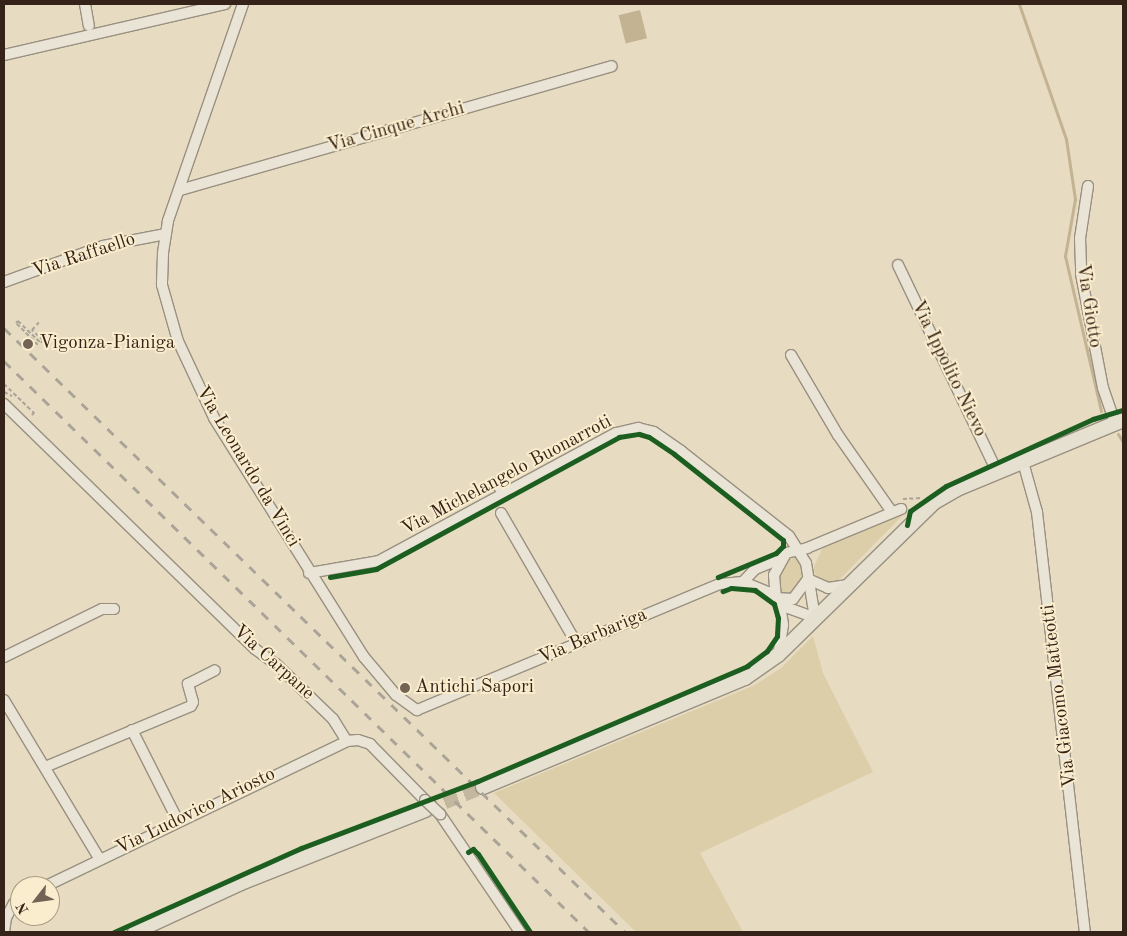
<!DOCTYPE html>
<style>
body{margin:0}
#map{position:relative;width:1127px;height:936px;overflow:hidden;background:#e7dcc1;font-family:"Old Standard TT",serif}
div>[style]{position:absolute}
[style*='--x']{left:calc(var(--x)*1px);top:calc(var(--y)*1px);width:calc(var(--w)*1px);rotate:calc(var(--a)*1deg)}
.green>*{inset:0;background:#ddceaa}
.water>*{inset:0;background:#c3b392;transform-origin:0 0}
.stream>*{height:3px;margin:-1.5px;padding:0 1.5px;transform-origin:1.5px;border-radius:1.5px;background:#c3b392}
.major-tunnel>*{height:14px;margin-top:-7px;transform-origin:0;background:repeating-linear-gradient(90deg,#c3b79f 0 14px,transparent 0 21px)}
.path>*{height:2px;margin-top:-1px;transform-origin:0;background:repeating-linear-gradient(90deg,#aaa398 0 4px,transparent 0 6.5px)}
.roads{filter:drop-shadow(1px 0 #999080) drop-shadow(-1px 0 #999080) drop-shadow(0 1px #999080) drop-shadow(0 -1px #999080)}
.minor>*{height:10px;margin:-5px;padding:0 5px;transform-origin:5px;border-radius:5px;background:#eae4d7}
.major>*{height:14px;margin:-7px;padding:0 7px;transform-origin:7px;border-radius:7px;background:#e6e0d1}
.rail>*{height:3px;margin-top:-1.5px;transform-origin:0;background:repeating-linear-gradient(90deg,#aaa398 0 9px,transparent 0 18px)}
.bridges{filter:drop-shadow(1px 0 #999080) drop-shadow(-1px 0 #999080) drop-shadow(0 1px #999080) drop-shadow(0 -1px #999080)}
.minor-bridge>*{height:10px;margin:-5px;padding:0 5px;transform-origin:5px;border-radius:5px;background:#eae4d7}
.cycleway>*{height:5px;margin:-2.5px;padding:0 2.5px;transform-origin:2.5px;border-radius:2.5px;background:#1b5e20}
.dots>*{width:14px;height:14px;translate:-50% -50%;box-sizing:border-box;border:2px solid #f9edcd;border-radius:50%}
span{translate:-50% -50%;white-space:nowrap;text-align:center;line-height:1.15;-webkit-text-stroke:4px #f9edcd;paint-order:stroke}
.street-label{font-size:19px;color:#352219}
.poi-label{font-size:19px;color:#352219}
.left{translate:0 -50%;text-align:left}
.frame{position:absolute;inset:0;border:5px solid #352219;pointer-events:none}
.north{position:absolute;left:10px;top:876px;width:50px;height:50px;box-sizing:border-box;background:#f9edcd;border:1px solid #ab9c85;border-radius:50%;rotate:240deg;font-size:14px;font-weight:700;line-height:20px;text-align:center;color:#352219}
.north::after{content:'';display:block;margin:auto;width:18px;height:22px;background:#736354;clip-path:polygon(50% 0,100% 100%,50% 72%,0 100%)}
</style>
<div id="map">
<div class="green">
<div style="clip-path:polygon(896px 515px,903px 515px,838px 581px,827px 583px,817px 578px,813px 569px,823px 547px)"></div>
<div style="clip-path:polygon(796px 557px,801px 560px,802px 578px,799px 586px,791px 594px,785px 594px,780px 591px,780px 571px,791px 558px)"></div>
<div style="clip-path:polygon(813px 636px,823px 673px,873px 772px,700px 853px,743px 932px,636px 932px,494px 793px,755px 685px,781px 668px)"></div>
</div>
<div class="water">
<div style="left:640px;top:10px;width:29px;height:22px;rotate:76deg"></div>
</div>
<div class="stream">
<div style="--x:1019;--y:4;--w:143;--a:70.8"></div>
<div style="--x:1066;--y:139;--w:61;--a:81.5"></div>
<div style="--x:1075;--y:199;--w:58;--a:100"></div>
<div style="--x:1065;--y:256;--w:159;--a:76.9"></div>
<div style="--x:1118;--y:434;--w:9;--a:58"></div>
</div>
<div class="major-tunnel">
<div style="--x:425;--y:810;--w:62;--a:-21.6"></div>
</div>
<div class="path">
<div style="--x:38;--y:345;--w:31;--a:-135"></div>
<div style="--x:16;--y:323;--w:3;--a:-45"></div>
<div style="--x:18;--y:321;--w:32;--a:44"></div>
<div style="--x:41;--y:343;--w:4;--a:-56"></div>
<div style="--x:43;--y:340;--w:15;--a:-138"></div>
<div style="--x:32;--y:330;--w:12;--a:-48"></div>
<div style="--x:4;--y:384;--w:42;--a:44"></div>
<div style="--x:34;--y:413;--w:3;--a:135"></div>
<div style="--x:4;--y:392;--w:9;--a:27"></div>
<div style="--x:903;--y:499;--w:18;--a:-3"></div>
</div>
<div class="roads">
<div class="minor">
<div style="--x:85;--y:4;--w:22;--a:80"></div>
<div style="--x:243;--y:4;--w:230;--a:109.1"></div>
<div style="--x:168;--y:221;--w:33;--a:99"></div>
<div style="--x:163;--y:254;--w:31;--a:92"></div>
<div style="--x:162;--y:285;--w:58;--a:74.1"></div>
<div style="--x:178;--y:341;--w:85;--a:64.9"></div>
<div style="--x:214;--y:418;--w:282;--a:57.9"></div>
<div style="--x:364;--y:657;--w:50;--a:49.9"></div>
<div style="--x:396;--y:695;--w:26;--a:36"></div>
<div style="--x:417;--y:710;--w:328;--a:-22.6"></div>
<div style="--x:720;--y:584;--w:23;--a:-5"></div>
<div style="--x:743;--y:582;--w:27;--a:22"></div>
<div style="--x:768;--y:592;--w:18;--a:47"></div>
<div style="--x:780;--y:605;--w:20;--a:81"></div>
<div style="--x:783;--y:625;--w:30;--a:99"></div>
<div style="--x:4;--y:55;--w:227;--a:-13"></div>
<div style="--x:1088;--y:186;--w:53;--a:98.7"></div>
<div style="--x:1080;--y:238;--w:36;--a:88"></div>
<div style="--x:1081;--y:274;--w:116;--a:79.1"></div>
<div style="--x:1103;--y:388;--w:37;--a:71"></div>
<div style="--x:180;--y:190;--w:449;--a:-16"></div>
<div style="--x:898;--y:265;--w:229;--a:64.4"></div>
<div style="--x:4;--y:282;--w:105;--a:-20"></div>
<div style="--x:103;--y:246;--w:64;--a:-10.8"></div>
<div style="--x:791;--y:355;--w:93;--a:59.6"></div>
<div style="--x:838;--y:435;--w:94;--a:55"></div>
<div style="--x:4;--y:404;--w:351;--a:44.3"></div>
<div style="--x:255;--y:649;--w:26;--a:36"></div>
<div style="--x:276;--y:664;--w:79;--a:44"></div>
<div style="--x:333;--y:719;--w:26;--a:58"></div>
<div style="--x:1023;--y:462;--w:52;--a:74.4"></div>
<div style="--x:1037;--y:512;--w:423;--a:83.5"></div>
<div style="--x:497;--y:483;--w:10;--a:61"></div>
<div style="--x:501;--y:513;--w:151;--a:59.9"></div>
<div style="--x:309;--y:573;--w:71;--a:-9.7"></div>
<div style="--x:379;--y:561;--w:269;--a:-28.4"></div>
<div style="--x:616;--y:433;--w:23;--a:-13"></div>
<div style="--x:638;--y:428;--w:16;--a:14"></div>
<div style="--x:654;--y:432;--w:33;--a:35"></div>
<div style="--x:681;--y:451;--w:137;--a:38.2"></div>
<div style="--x:789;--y:536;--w:32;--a:58"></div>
<div style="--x:806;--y:563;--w:56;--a:80.7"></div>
<div style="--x:808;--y:579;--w:25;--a:127"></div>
<div style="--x:793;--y:599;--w:17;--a:-177"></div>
<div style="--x:776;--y:598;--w:23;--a:-95"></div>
<div style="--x:774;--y:575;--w:25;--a:-61"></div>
<div style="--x:786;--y:553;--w:22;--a:-13"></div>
<div style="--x:807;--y:548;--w:102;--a:-22.5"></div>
<div style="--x:808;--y:579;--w:22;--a:24"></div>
<div style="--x:828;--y:588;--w:20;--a:-9"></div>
<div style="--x:743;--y:582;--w:18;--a:-47"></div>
<div style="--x:755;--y:569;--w:27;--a:-22"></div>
<div style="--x:780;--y:605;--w:37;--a:20"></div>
<div style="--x:4;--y:657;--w:109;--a:-26.1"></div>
<div style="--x:102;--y:609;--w:12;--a:0"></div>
<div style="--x:4;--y:700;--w:184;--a:59"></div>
<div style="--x:132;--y:730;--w:102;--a:63.2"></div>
<div style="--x:45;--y:767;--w:158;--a:-22.7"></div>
<div style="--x:191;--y:706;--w:4;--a:-63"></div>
<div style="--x:193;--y:702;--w:19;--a:-106"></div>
<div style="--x:188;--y:684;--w:30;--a:-27"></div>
<div style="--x:440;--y:814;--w:143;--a:55.9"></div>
<div style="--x:46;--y:886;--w:334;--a:-25.7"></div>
<div style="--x:347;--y:741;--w:11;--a:-5"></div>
<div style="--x:358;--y:740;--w:13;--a:18"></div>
<div style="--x:370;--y:744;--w:78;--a:45.5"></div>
<div style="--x:4;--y:932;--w:14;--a:-82"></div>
<div style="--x:6;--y:918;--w:17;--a:-62"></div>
</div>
<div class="major">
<div style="--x:483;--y:787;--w:284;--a:-22.6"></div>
<div style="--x:745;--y:678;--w:40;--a:-34.9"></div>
<div style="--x:778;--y:655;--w:217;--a:-44.4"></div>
<div style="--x:933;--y:503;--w:30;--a:-30"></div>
<div style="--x:959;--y:488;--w:178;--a:-22.5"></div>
<div style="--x:135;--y:932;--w:117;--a:-24.8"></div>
<div style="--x:241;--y:883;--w:198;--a:-21.6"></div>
</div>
</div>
<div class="rail">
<div style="--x:4;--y:328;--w:866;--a:44.2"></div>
<div style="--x:4;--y:361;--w:817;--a:44.31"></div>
</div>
<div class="bridges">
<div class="minor-bridge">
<div style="--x:425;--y:800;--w:21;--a:43"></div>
</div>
</div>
<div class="cycleway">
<div style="--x:907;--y:525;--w:14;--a:-78"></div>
<div style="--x:910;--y:511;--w:44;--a:-34.8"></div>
<div style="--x:946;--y:486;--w:162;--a:-24.5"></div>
<div style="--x:1093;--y:419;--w:31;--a:-17"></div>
<div style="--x:330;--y:577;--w:47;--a:-9.9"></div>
<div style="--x:376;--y:569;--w:277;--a:-28.5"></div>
<div style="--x:619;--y:437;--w:20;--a:-9"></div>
<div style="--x:639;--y:434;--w:10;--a:17"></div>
<div style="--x:649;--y:437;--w:30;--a:34"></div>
<div style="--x:674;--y:454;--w:139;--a:38.3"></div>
<div style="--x:783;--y:540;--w:6;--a:90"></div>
<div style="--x:783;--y:546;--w:10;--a:135"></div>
<div style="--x:776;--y:553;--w:63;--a:157.5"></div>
<div style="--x:468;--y:852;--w:6;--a:-31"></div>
<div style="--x:473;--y:849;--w:7;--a:45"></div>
<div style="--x:478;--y:854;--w:94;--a:56.3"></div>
<div style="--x:114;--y:932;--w:205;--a:-24.2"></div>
<div style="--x:301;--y:848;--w:189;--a:-20.7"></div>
<div style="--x:478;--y:781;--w:293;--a:-23.1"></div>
<div style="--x:747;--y:666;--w:25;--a:-37"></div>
<div style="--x:767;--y:651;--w:18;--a:-56"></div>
<div style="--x:777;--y:636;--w:18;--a:-87"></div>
<div style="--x:778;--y:618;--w:15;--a:-106"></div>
<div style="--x:774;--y:604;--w:24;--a:-144"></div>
<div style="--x:755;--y:590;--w:24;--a:-175"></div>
<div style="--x:731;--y:588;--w:9;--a:159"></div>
</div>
<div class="dots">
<div style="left:28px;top:344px;background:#736354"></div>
<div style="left:405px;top:688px;background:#736354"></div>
</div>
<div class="street-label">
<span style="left:396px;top:128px;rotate:-16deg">Via Cinque Archi</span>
<span style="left:84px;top:256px;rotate:-18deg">Via Raffaello</span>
<span style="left:1088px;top:306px;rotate:81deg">Via Giotto</span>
<span style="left:948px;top:369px;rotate:64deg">Via Ippolito Nievo</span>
<span style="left:247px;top:467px;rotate:59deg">Via Leonardo da Vinci</span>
<span style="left:507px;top:476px;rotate:-28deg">Via Michelangelo Buonarroti</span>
<span style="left:593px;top:637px;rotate:-23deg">Via Barbariga</span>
<span style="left:273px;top:663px;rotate:42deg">Via Carpane</span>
<span style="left:1060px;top:696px;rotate:-97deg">Via Giacomo Matteotti</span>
<span style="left:196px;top:812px;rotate:-26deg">Via Ludovico Ariosto</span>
</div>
<div class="poi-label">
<span class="left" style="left:39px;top:344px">Vigonza-Pianiga</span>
<span class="left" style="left:415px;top:688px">Antichi Sapori</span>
</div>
<div class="frame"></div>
<div class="north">N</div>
</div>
